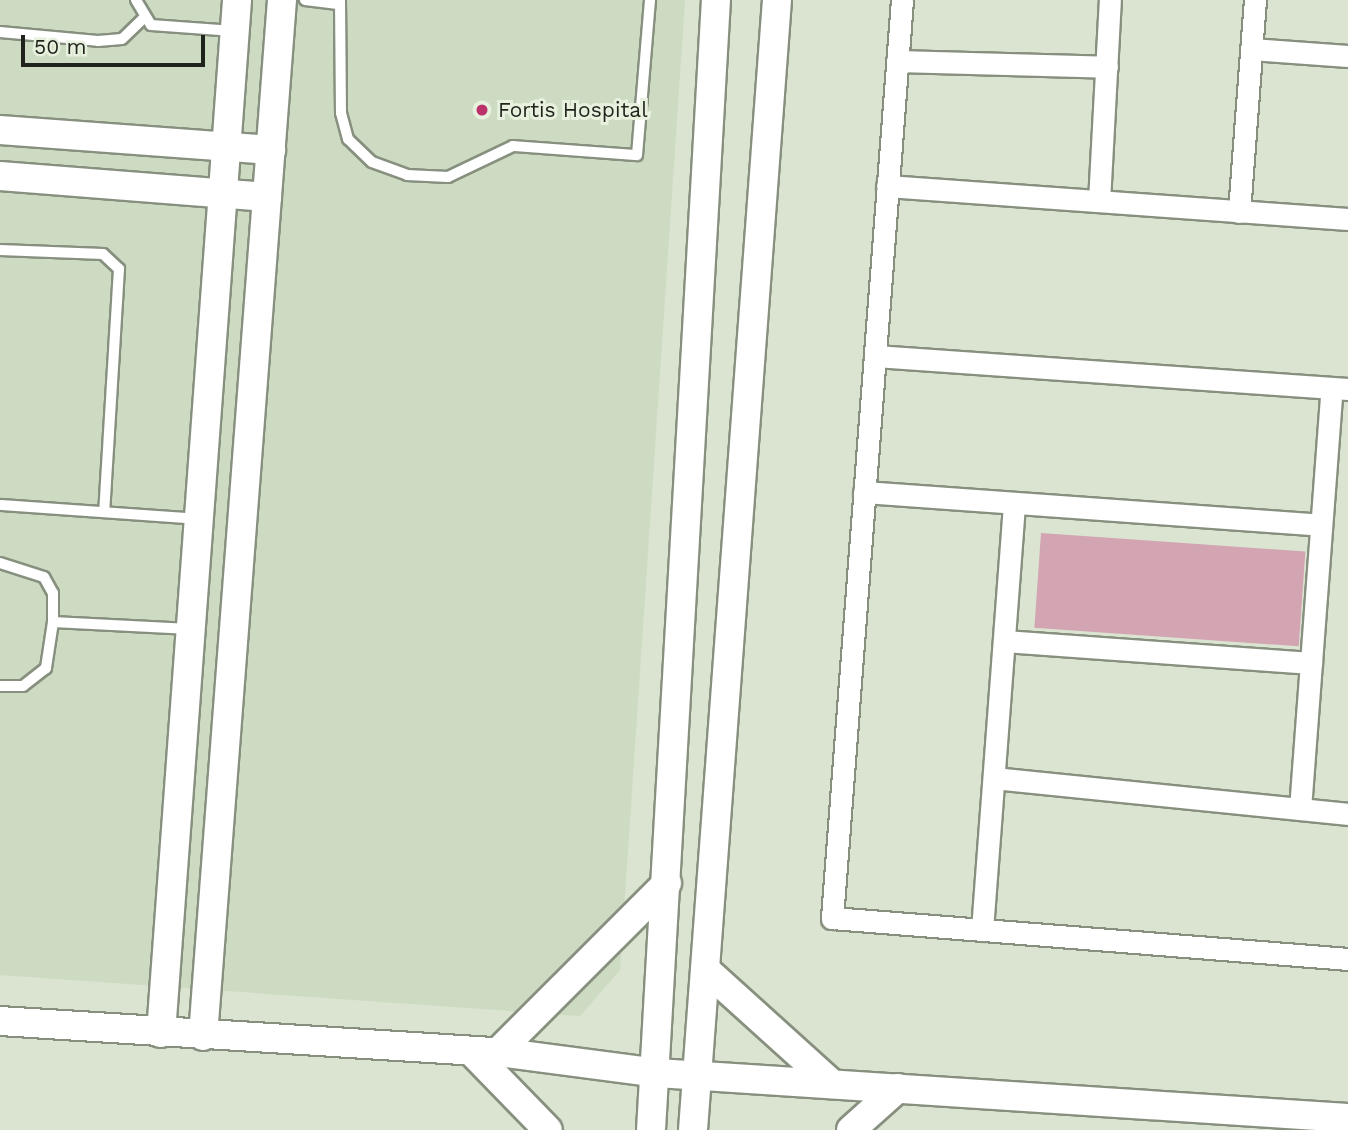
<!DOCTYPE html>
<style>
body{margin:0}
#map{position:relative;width:1348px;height:1130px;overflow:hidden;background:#dae4d1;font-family:"Work Sans",sans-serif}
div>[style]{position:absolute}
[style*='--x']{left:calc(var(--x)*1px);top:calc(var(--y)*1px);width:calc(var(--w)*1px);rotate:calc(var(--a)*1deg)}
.built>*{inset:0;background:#cddbc2}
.green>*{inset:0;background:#d3a4b2;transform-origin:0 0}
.roads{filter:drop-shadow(2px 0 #87907f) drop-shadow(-2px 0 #87907f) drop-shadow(0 2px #87907f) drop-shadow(0 -2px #87907f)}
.lane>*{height:10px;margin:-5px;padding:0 5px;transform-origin:5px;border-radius:5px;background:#fff}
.street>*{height:21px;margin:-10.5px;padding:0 10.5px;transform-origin:10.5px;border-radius:10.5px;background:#fff}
.secondary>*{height:28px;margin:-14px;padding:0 14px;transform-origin:14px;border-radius:14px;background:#fff}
.dots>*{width:19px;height:19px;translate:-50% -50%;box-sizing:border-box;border:4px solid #e7f1de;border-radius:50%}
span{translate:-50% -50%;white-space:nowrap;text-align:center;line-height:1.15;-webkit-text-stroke:6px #e7f1de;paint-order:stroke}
.poi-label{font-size:21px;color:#1f231c}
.left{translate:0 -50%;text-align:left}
.scale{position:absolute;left:21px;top:35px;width:184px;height:32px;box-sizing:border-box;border:4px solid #1f231c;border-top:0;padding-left:9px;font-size:21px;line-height:24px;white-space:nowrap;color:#1f231c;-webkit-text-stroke:5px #e7f1de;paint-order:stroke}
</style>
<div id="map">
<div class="built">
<div style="clip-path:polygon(0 0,685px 0,620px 970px,580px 1016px,0 975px)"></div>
</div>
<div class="green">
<div style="left:1041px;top:533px;width:265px;height:95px;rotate:4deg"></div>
</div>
<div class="roads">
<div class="lane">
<div style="--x:136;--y:0;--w:29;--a:59"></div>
<div style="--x:151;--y:25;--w:83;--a:4.1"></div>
<div style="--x:305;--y:0;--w:35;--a:7"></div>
<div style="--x:340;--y:0;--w:113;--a:89.5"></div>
<div style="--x:341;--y:113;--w:27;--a:75"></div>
<div style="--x:348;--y:139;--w:33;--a:44"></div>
<div style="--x:372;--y:162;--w:37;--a:20"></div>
<div style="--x:407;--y:175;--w:41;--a:2.8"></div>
<div style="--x:448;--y:177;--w:72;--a:-25.5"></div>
<div style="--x:513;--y:146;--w:124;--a:4.2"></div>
<div style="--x:637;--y:155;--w:156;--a:-85.2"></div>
<div style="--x:0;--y:32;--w:98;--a:5.2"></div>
<div style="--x:98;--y:41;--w:24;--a:-5"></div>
<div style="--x:122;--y:39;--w:28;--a:-44"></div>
<div style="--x:0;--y:250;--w:103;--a:2.2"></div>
<div style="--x:103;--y:254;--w:22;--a:43"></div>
<div style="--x:119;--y:269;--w:243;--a:93.5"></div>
<div style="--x:0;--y:505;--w:199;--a:4"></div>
<div style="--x:0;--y:563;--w:46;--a:17.7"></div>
<div style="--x:44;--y:577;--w:18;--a:61"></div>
<div style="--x:53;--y:593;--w:29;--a:90"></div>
<div style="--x:53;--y:622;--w:47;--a:98.7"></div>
<div style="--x:46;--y:668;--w:29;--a:142"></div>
<div style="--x:23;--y:686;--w:23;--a:180"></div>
<div style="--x:53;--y:622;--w:137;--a:2.9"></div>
</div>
<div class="street">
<div style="--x:902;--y:0;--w:921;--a:94.36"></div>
<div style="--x:832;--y:918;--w:518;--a:4.54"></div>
<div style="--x:1251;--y:49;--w:97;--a:4.1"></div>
<div style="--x:897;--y:61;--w:210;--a:1.6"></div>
<div style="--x:887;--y:186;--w:462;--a:4.1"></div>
<div style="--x:1099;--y:201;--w:201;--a:-86.9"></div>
<div style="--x:1239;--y:212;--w:213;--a:-85.7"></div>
<div style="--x:875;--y:356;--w:474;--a:4"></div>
<div style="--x:864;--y:492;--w:458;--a:4.1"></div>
<div style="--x:1004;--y:641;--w:308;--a:4.1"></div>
<div style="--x:994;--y:778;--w:356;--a:5.8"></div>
<div style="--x:1300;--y:809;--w:422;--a:-85.7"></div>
<div style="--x:982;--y:930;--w:428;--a:-85.7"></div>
</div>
<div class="secondary">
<div style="--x:0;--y:130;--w:272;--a:4.2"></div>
<div style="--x:0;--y:176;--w:268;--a:4.5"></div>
<div style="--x:706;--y:970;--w:170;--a:42.1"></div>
<div style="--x:0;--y:1021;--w:499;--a:3.6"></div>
<div style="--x:498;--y:1052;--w:160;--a:7.5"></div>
<div style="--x:657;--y:1073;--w:692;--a:3.73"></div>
<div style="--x:161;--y:1033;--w:1036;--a:-85.79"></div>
<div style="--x:203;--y:1036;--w:1039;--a:-85.64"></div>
<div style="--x:498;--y:1052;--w:239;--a:-45"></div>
<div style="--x:473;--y:1053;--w:107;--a:45.8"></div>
<div style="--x:651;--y:1130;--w:1132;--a:-86.71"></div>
<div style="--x:693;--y:1130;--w:1133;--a:-85.75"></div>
<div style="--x:851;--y:1130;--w:63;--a:-41.8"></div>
</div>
</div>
<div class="dots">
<div style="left:482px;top:110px;background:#bb316c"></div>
</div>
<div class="poi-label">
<span class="left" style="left:498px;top:110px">Fortis Hospital</span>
</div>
<div class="scale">50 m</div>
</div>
